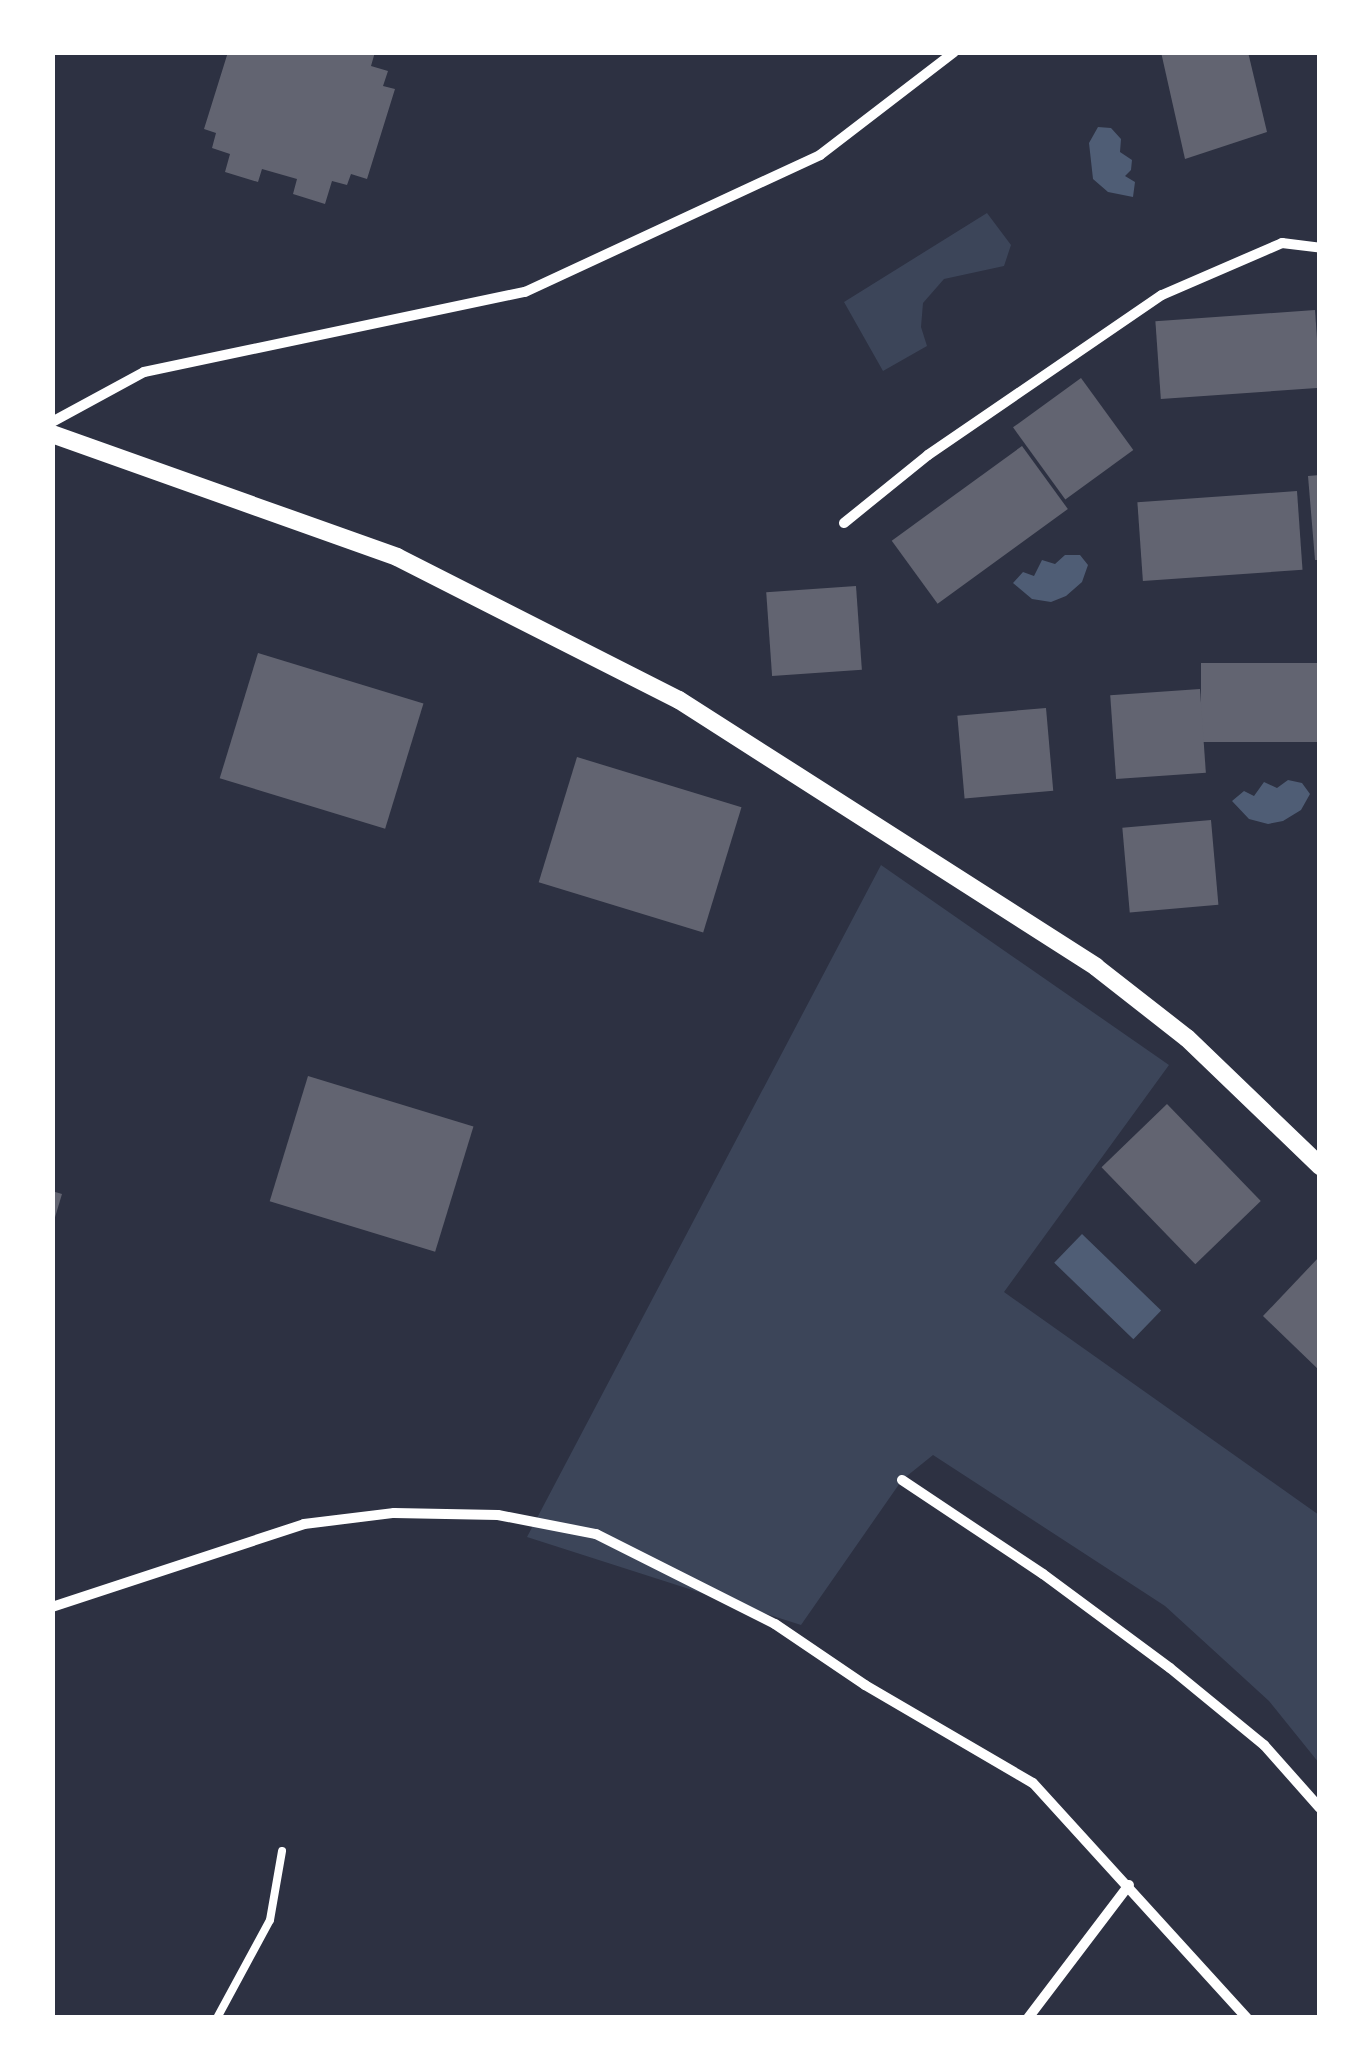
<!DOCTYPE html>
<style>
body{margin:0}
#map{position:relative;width:1372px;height:2070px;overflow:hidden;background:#2d3142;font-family:Manrope,sans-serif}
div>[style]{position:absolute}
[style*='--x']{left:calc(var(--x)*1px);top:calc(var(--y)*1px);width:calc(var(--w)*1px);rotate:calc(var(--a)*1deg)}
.green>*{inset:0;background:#3c4559}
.water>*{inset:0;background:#4f5d75;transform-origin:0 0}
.building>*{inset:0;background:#626471;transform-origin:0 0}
.service>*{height:8px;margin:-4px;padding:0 4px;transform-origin:4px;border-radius:4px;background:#fff}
.minor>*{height:10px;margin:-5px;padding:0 5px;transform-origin:5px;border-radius:5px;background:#fff}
.tertiary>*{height:18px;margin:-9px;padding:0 9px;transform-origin:9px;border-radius:9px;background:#fff}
span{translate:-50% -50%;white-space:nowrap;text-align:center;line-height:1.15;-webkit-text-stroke:10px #fff;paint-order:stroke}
.frame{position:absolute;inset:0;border:55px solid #fff;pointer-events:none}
</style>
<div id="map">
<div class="green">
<div style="clip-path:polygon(987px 213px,1011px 245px,1004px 266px,944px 279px,923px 303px,921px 327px,927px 346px,883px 371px,844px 302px)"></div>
<div style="clip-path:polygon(881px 865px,1169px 1065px,1004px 1292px,1319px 1515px,1319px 1763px,1269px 1701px,1165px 1606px,933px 1455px,902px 1480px,801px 1625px,527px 1537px)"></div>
</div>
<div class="water">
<div style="clip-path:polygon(1098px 127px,1111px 128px,1121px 139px,1120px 152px,1132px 160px,1131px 170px,1125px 176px,1135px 182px,1133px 197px,1108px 192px,1093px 179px,1089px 143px)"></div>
<div style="clip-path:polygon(1065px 555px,1080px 555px,1088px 565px,1082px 582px,1066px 596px,1051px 602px,1032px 599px,1013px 583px,1023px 572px,1034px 576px,1042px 560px,1055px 564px)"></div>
<div style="clip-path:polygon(1288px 780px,1302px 783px,1310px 794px,1301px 810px,1283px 821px,1268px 824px,1249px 819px,1232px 801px,1244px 791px,1254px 796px,1264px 782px,1277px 788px)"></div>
<div style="left:1082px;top:1234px;width:110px;height:40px;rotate:44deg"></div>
</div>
<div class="building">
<div style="clip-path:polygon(228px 52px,375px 52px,371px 66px,388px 71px,383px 86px,395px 89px,367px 179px,351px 174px,347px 185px,332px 181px,325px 204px,293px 194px,297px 179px,262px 169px,258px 182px,225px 172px,230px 154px,212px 148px,216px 133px,204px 129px)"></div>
<div style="clip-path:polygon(1161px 52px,1248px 52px,1267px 132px,1185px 159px)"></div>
<div style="left:1315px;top:310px;width:78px;height:160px;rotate:86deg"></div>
<div style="left:1081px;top:378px;width:89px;height:84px;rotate:54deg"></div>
<div style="left:1022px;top:446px;width:78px;height:161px;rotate:54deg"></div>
<div style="clip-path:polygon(1320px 475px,1320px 560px,1315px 560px,1308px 476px)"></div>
<div style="left:1297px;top:491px;width:79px;height:160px;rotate:86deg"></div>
<div style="left:856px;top:586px;width:84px;height:90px;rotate:86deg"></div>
<div style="left:258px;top:653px;width:173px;height:131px;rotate:17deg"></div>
<div style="left:1320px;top:663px;width:79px;height:119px;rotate:90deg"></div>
<div style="left:1200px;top:689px;width:84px;height:90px;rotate:86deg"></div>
<div style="left:1046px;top:708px;width:83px;height:89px;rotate:85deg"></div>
<div style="left:577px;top:757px;width:172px;height:131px;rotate:17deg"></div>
<div style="left:1211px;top:820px;width:85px;height:89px;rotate:85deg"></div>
<div style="left:308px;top:1076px;width:173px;height:131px;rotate:17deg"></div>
<div style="left:1167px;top:1104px;width:135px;height:91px;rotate:46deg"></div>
<div style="clip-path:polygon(52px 1191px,62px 1194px,53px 1224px,52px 1223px)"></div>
<div style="clip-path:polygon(1320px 1256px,1320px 1371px,1263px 1316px)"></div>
</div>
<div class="service">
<div style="--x:217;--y:2018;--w:111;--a:-61.6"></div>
<div style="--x:270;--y:1920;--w:70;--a:-80.1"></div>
</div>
<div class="minor">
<div style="--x:52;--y:422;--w:105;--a:-28.5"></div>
<div style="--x:144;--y:372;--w:389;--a:-11.9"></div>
<div style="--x:525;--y:292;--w:325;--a:-24.9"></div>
<div style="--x:820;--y:155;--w:169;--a:-37.5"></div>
<div style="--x:844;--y:523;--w:108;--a:-39"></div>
<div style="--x:928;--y:455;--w:283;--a:-34.4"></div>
<div style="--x:1162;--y:295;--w:131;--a:-23.4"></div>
<div style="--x:1282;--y:243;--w:38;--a:7"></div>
<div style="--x:902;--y:1480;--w:169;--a:33.7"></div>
<div style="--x:1043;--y:1574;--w:158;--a:36.5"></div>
<div style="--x:1170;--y:1668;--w:122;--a:39.3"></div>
<div style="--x:1264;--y:1745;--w:84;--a:48.4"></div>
<div style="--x:52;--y:1607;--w:265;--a:-18.2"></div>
<div style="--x:304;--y:1524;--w:91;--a:-7"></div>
<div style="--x:394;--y:1513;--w:104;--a:1.1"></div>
<div style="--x:498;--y:1515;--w:100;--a:11"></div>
<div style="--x:596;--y:1534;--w:200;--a:26.7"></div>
<div style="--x:775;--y:1624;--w:109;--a:34.1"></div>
<div style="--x:865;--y:1685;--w:194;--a:30.3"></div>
<div style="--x:1033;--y:1783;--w:318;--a:47.7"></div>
<div style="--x:1028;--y:2018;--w:167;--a:-52.8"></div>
</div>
<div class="tertiary">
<div style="--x:52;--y:434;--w:366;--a:19.6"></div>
<div style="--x:397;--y:557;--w:316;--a:26.9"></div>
<div style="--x:679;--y:700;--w:495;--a:32.6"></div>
<div style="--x:1096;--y:967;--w:115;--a:38"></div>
<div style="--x:1187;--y:1038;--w:185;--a:43.9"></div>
</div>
<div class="frame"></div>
</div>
